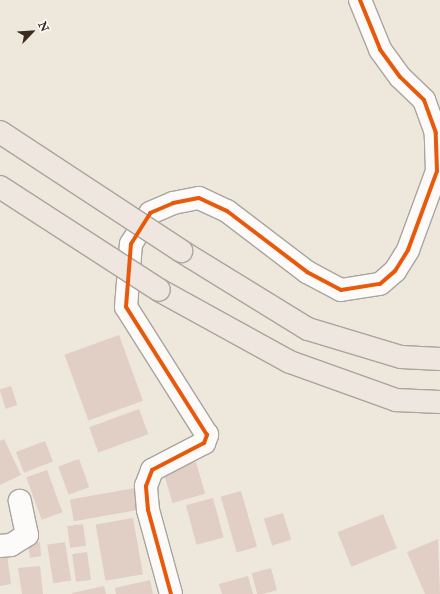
<!DOCTYPE html>
<style>
body{margin:0}
#map{position:relative;width:440px;height:594px;overflow:hidden;background:#eee7dc;font-family:"IM FELL Double Pica",serif}
div>[style]{position:absolute}
[style*='--x']{left:calc(var(--x)*1px);top:calc(var(--y)*1px);width:calc(var(--w)*1px);rotate:calc(var(--a)*1deg)}
.building>*{inset:0;background:#e1cec5;transform-origin:0 0}
.roads{filter:drop-shadow(1px 0 #aaa49c) drop-shadow(-1px 0 #aaa49c) drop-shadow(0 1px #aaa49c) drop-shadow(0 -1px #aaa49c)}
.minor>*{height:22px;margin:-11px;padding:0 11px;transform-origin:11px;border-radius:11px;background:#fcfbfa}
.motorway>*{height:22px;margin:-11px;padding:0 11px;transform-origin:11px;border-radius:11px;background:#eee6df}
.bridges{filter:drop-shadow(1px 0 #aaa49c) drop-shadow(-1px 0 #aaa49c) drop-shadow(0 1px #aaa49c) drop-shadow(0 -1px #aaa49c)}
.motorway-bridge>*{height:22px;margin:-11px;padding:0 11px;transform-origin:11px;border-radius:11px;background:#eee6df}
.cycleway>*{height:4px;margin:-2px;padding:0 2px;transform-origin:2px;border-radius:2px;background:#e8590c}
span{translate:-50% -50%;white-space:nowrap;text-align:center;line-height:1.15;-webkit-text-stroke:3.5px #fff;paint-order:stroke}
.north{position:absolute;left:12px;top:12px;width:40px;height:40px;-webkit-text-stroke:3px #fff;paint-order:stroke;rotate:65deg;font-size:11px;font-weight:700;line-height:16px;text-align:center;color:#3b2a1e}
.north::after{content:'';display:block;margin:auto;width:14px;height:18px;background:#3b2a1e;clip-path:polygon(50% 0,100% 100%,50% 72%,0 100%)}
</style>
<div id="map">
<div class="building">
<div style="left:119px;top:335px;width:70px;height:58px;rotate:70deg"></div>
<div style="left:11px;top:386px;width:20px;height:12px;rotate:72deg"></div>
<div style="left:139px;top:409px;width:27px;height:53px;rotate:70deg"></div>
<div style="clip-path:polygon(4px 439px,21px 475px,0 485px,0 441px)"></div>
<div style="left:45px;top:441px;width:22px;height:31px;rotate:69deg"></div>
<div style="left:79px;top:459px;width:30px;height:22px;rotate:70deg"></div>
<div style="left:196px;top:462px;width:33px;height:34px;rotate:74deg"></div>
<div style="left:47px;top:470px;width:45px;height:22px;rotate:70deg"></div>
<div style="left:135px;top:488px;width:22px;height:66px;rotate:80deg"></div>
<div style="left:241px;top:491px;width:58px;height:21px;rotate:74deg"></div>
<div style="left:213px;top:498px;width:41px;height:28px;rotate:75deg"></div>
<div style="left:283px;top:513px;width:28px;height:20px;rotate:73deg"></div>
<div style="left:383px;top:514px;width:37px;height:49px;rotate:68deg"></div>
<div style="left:133px;top:518px;width:57px;height:38px;rotate:80deg"></div>
<div style="left:83px;top:524px;width:22px;height:16px;rotate:82deg"></div>
<div style="clip-path:polygon(438px 539px,440px 594px,425px 594px,407px 552px)"></div>
<div style="clip-path:polygon(40px 542px,41px 556px,30px 558px,28px 543px)"></div>
<div style="left:65px;top:542px;width:39px;height:18px;rotate:81deg"></div>
<div style="left:87px;top:552px;width:28px;height:15px;rotate:82deg"></div>
<div style="clip-path:polygon(7px 555px,11px 584px,0 586px,0 556px)"></div>
<div style="clip-path:polygon(40px 566px,43px 594px,22px 594px,18px 568px)"></div>
<div style="left:271px;top:568px;width:23px;height:20px;rotate:75deg"></div>
<div style="clip-path:polygon(248px 576px,253px 594px,222px 594px,219px 584px)"></div>
<div style="clip-path:polygon(150px 580px,153px 594px,116px 594px,115px 588px)"></div>
<div style="clip-path:polygon(104px 586px,106px 594px,72px 594px,72px 593px)"></div>
</div>
<div class="roads">
<div class="minor">
<div style="--x:0;--y:546;--w:11;--a:-5"></div>
<div style="--x:11;--y:545;--w:19;--a:-32"></div>
<div style="--x:27;--y:535;--w:35;--a:-102"></div>
<div style="--x:171;--y:594;--w:87;--a:-105.3"></div>
<div style="--x:148;--y:510;--w:24;--a:-95"></div>
<div style="--x:146;--y:486;--w:17;--a:-69"></div>
<div style="--x:152;--y:470;--w:59;--a:-27.4"></div>
<div style="--x:204;--y:443;--w:9;--a:-69"></div>
<div style="--x:207;--y:435;--w:151;--a:-122.3"></div>
<div style="--x:126;--y:307;--w:63;--a:-85.5"></div>
<div style="--x:131;--y:244;--w:36;--a:-58"></div>
<div style="--x:150;--y:213;--w:25;--a:-23"></div>
<div style="--x:173;--y:203;--w:26;--a:-11"></div>
<div style="--x:199;--y:198;--w:31;--a:25"></div>
<div style="--x:227;--y:211;--w:101;--a:37.3"></div>
<div style="--x:307;--y:272;--w:38;--a:28"></div>
<div style="--x:341;--y:290;--w:39;--a:-9"></div>
<div style="--x:380;--y:284;--w:20;--a:-41"></div>
<div style="--x:395;--y:271;--w:25;--a:-58"></div>
<div style="--x:408;--y:250;--w:84;--a:-69.8"></div>
<div style="--x:437;--y:171;--w:38;--a:-92"></div>
<div style="--x:436;--y:133;--w:35;--a:-110"></div>
<div style="--x:424;--y:100;--w:33;--a:-136"></div>
<div style="--x:400;--y:77;--w:34;--a:-126"></div>
<div style="--x:380;--y:49;--w:53;--a:-112.2"></div>
</div>
<div class="motorway">
<div style="--x:181;--y:251;--w:149;--a:31.6"></div>
<div style="--x:308;--y:329;--w:97;--a:16.8"></div>
<div style="--x:401;--y:357;--w:39;--a:3"></div>
<div style="--x:159;--y:290;--w:149;--a:28.8"></div>
<div style="--x:290;--y:362;--w:113;--a:19.7"></div>
<div style="--x:396;--y:400;--w:44;--a:2.6"></div>
</div>
</div>
<div class="bridges">
<div class="motorway-bridge">
<div style="--x:0;--y:132;--w:217;--a:33.3"></div>
<div style="--x:0;--y:187;--w:189;--a:32.9"></div>
</div>
</div>
<div class="cycleway">
<div style="--x:171;--y:594;--w:87;--a:-105.3"></div>
<div style="--x:148;--y:510;--w:24;--a:-95"></div>
<div style="--x:146;--y:486;--w:17;--a:-69"></div>
<div style="--x:152;--y:470;--w:59;--a:-27.4"></div>
<div style="--x:204;--y:443;--w:9;--a:-69"></div>
<div style="--x:207;--y:435;--w:151;--a:-122.3"></div>
<div style="--x:126;--y:307;--w:63;--a:-85.5"></div>
<div style="--x:131;--y:244;--w:36;--a:-58"></div>
<div style="--x:150;--y:213;--w:25;--a:-23"></div>
<div style="--x:173;--y:203;--w:26;--a:-11"></div>
<div style="--x:199;--y:198;--w:31;--a:25"></div>
<div style="--x:227;--y:211;--w:101;--a:37.3"></div>
<div style="--x:307;--y:272;--w:38;--a:28"></div>
<div style="--x:341;--y:290;--w:39;--a:-9"></div>
<div style="--x:380;--y:284;--w:20;--a:-41"></div>
<div style="--x:395;--y:271;--w:25;--a:-58"></div>
<div style="--x:408;--y:250;--w:84;--a:-69.8"></div>
<div style="--x:437;--y:171;--w:38;--a:-92"></div>
<div style="--x:436;--y:133;--w:35;--a:-110"></div>
<div style="--x:424;--y:100;--w:33;--a:-136"></div>
<div style="--x:400;--y:77;--w:34;--a:-126"></div>
<div style="--x:380;--y:49;--w:53;--a:-112.2"></div>
</div>
<div class="north">N</div>
</div>
